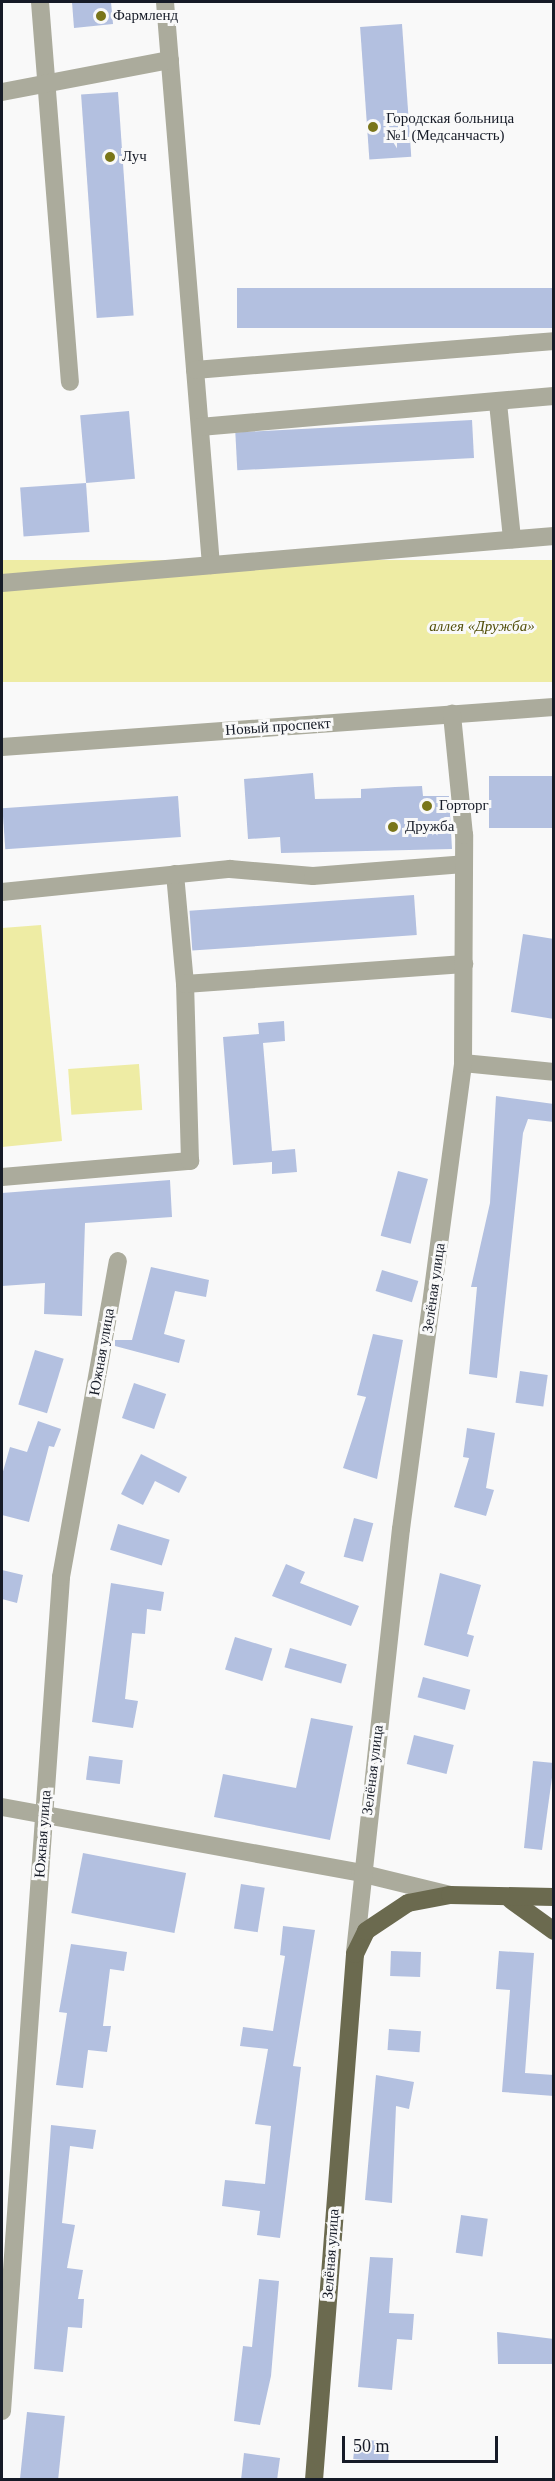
<!DOCTYPE html>
<meta charset="utf-8">
<style>
body{margin:0}
#map{position:relative;width:555px;height:2481px;overflow:hidden;background:#f9f9f9;font-family:"Times New Roman",serif}
div>[style]{position:absolute}
[style*='--x']{left:calc(var(--x)*1px);top:calc(var(--y)*1px);width:calc(var(--w)*1px);rotate:calc(var(--a)*1deg)}
.green>*{inset:0;background:#eeeca4;transform-origin:0 0}
.building>*{inset:0;background:#b3c0e0;transform-origin:0 0}
.minor>*{height:18px;margin:-9px;padding:0 9px;transform-origin:9px;border-radius:9px;background:#abab9c}
.major>*{height:18px;margin:-9px;padding:0 9px;transform-origin:9px;border-radius:9px;background:#6b6a4f}
.dots>*{width:16px;height:16px;translate:-50% -50%;box-sizing:border-box;border:3px solid #f9f9f9;border-radius:50%}
span{translate:-50% -50%;white-space:nowrap;text-align:center;line-height:1.15;-webkit-text-stroke:6px #f9f9f9;paint-order:stroke}
.poi-label{font-size:15px;color:#161b27}
.left{translate:0 -50%;text-align:left}
.park-label{font-size:15px;color:#514e09;font-style:italic}
.street-label{font-size:15px;color:#161b27}
.frame{position:absolute;inset:0;border:3px solid #161b27;pointer-events:none}
.scale{position:absolute;left:342px;top:2436px;width:156px;height:27px;box-sizing:border-box;border:3px solid #161b27;border-top:0;padding-left:8px;font-size:18px;line-height:21px;white-space:nowrap;color:#161b27;-webkit-text-stroke:4px #f9f9f9;paint-order:stroke}
</style>
<div id="map">
<div class="green">
<div style="left:553px;top:560px;width:122px;height:553px;rotate:90deg"></div>
<div style="clip-path:polygon(41px 925px,62px 1141px,2px 1147px,2px 928px)"></div>
<div style="left:139px;top:1064px;width:46px;height:71px;rotate:86deg"></div>
</div>
<div class="building">
<div style="clip-path:polygon(72px 2px,111px 2px,113px 24px,74px 28px)"></div>
<div style="left:402px;top:24px;width:133px;height:42px;rotate:86deg"></div>
<div style="left:118px;top:92px;width:224px;height:37px;rotate:86deg"></div>
<div style="left:554px;top:288px;width:40px;height:317px;rotate:90deg"></div>
<div style="left:129px;top:411px;width:68px;height:49px;rotate:85deg"></div>
<div style="left:472px;top:420px;width:38px;height:237px;rotate:87deg"></div>
<div style="left:86px;top:483px;width:49px;height:66px;rotate:86deg"></div>
<div style="clip-path:polygon(313px 773px,315px 799px,361px 798px,361px 789px,395px 787px,422px 786px,423px 796px,449px 796px,452px 849px,281px 853px,280px 837px,248px 839px,244px 779px)"></div>
<div style="left:554px;top:776px;width:52px;height:65px;rotate:90deg"></div>
<div style="left:178px;top:796px;width:41px;height:176px;rotate:86deg"></div>
<div style="left:414px;top:895px;width:40px;height:225px;rotate:86deg"></div>
<div style="clip-path:polygon(523px 934px,554px 939px,554px 1019px,511px 1012px)"></div>
<div style="clip-path:polygon(284px 1021px,285px 1041px,263px 1043px,272px 1151px,295px 1149px,297px 1172px,272px 1174px,272px 1162px,233px 1165px,223px 1037px,259px 1034px,258px 1023px)"></div>
<div style="clip-path:polygon(496px 1096px,554px 1104px,554px 1122px,528px 1119px,523px 1133px,497px 1378px,469px 1374px,477px 1287px,471px 1287px,490px 1203px)"></div>
<div style="left:398px;top:1171px;width:31px;height:67px;rotate:15deg"></div>
<div style="clip-path:polygon(170px 1180px,172px 1217px,85px 1223px,82px 1316px,44px 1314px,45px 1283px,2px 1286px,2px 1193px)"></div>
<div style="clip-path:polygon(151px 1267px,209px 1280px,206px 1297px,175px 1291px,164px 1334px,185px 1340px,179px 1363px,115px 1346px,115px 1340px,132px 1340px)"></div>
<div style="left:382px;top:1270px;width:38px;height:22px;rotate:17deg"></div>
<div style="clip-path:polygon(373px 1334px,403px 1340px,377px 1479px,343px 1468px,366px 1397px,357px 1395px)"></div>
<div style="left:35px;top:1350px;width:30px;height:57px;rotate:17deg"></div>
<div style="left:520px;top:1371px;width:28px;height:32px;rotate:8deg"></div>
<div style="left:134px;top:1383px;width:34px;height:37px;rotate:19deg"></div>
<div style="clip-path:polygon(38px 1421px,61px 1429px,54px 1447px,49px 1446px,29px 1522px,2px 1515px,2px 1475px,10px 1447px,27px 1452px)"></div>
<div style="clip-path:polygon(467px 1428px,495px 1433px,486px 1488px,494px 1490px,486px 1516px,454px 1507px,469px 1458px,463px 1457px)"></div>
<div style="clip-path:polygon(141px 1454px,187px 1477px,179px 1493px,155px 1481px,143px 1505px,121px 1494px)"></div>
<div style="left:354px;top:1518px;width:20px;height:40px;rotate:15deg"></div>
<div style="left:118px;top:1524px;width:54px;height:27px;rotate:17deg"></div>
<div style="clip-path:polygon(286px 1564px,305px 1572px,300px 1583px,359px 1606px,351px 1626px,272px 1596px)"></div>
<div style="clip-path:polygon(2px 1570px,23px 1575px,17px 1603px,2px 1599px)"></div>
<div style="clip-path:polygon(440px 1573px,481px 1585px,467px 1634px,474px 1636px,468px 1657px,424px 1645px)"></div>
<div style="clip-path:polygon(111px 1583px,164px 1592px,161px 1611px,147px 1609px,145px 1634px,132px 1633px,125px 1699px,138px 1701px,133px 1728px,92px 1722px)"></div>
<div style="left:235px;top:1637px;width:39px;height:34px;rotate:17deg"></div>
<div style="left:290px;top:1648px;width:59px;height:20px;rotate:16deg"></div>
<div style="left:423px;top:1677px;width:49px;height:21px;rotate:15deg"></div>
<div style="clip-path:polygon(311px 1718px,353px 1726px,330px 1840px,214px 1817px,223px 1774px,296px 1788px)"></div>
<div style="left:414px;top:1735px;width:41px;height:30px;rotate:14deg"></div>
<div style="left:89px;top:1756px;width:34px;height:24px;rotate:7deg"></div>
<div style="clip-path:polygon(533px 1761px,554px 1763px,542px 1850px,524px 1848px)"></div>
<div style="left:83px;top:1853px;width:105px;height:61px;rotate:11deg"></div>
<div style="left:241px;top:1884px;width:24px;height:45px;rotate:9deg"></div>
<div style="clip-path:polygon(283px 1926px,315px 1930px,293px 2066px,301px 2067px,280px 2238px,257px 2235px,260px 2211px,222px 2206px,225px 2180px,265px 2184px,271px 2126px,255px 2124px,268px 2049px,240px 2046px,243px 2027px,273px 2031px,285px 1956px,280px 1955px)"></div>
<div style="clip-path:polygon(71px 1944px,127px 1952px,124px 1971px,110px 1969px,103px 2026px,111px 2026px,107px 2052px,88px 2050px,83px 2088px,56px 2085px,67px 2013px,59px 2012px)"></div>
<div style="left:391px;top:1951px;width:30px;height:25px;rotate:2deg"></div>
<div style="clip-path:polygon(499px 1951px,534px 1953px,525px 2073px,554px 2075px,554px 2096px,502px 2092px,510px 1990px,496px 1989px)"></div>
<div style="left:389px;top:2029px;width:32px;height:21px;rotate:4deg"></div>
<div style="clip-path:polygon(376px 2075px,414px 2082px,409px 2109px,396px 2106px,392px 2203px,365px 2200px)"></div>
<div style="clip-path:polygon(51px 2125px,96px 2130px,93px 2149px,70px 2146px,62px 2223px,75px 2225px,67px 2268px,83px 2270px,78px 2299px,84px 2299px,82px 2328px,68px 2327px,63px 2372px,34px 2369px)"></div>
<div style="left:461px;top:2215px;width:27px;height:38px;rotate:8deg"></div>
<div style="clip-path:polygon(370px 2257px,393px 2258px,389px 2313px,414px 2314px,412px 2340px,397px 2339px,392px 2390px,358px 2387px)"></div>
<div style="clip-path:polygon(259px 2279px,279px 2281px,271px 2376px,260px 2425px,234px 2421px,243px 2346px,252px 2347px)"></div>
<div style="clip-path:polygon(497px 2332px,554px 2339px,554px 2364px,498px 2364px)"></div>
<div style="left:27px;top:2412px;width:38px;height:68px;rotate:6deg"></div>
<div style="left:355px;top:2439px;width:35px;height:20px;rotate:5deg"></div>
<div style="clip-path:polygon(244px 2453px,280px 2458px,277px 2480px,241px 2480px)"></div>
</div>
<div class="minor">
<div style="--x:40;--y:2;--w:381;--a:85.5"></div>
<div style="--x:165;--y:2;--w:565;--a:85.33"></div>
<div style="--x:2;--y:92;--w:171;--a:-10.8"></div>
<div style="--x:195;--y:370;--w:360;--a:-4.6"></div>
<div style="--x:498;--y:403;--w:137;--a:84.1"></div>
<div style="--x:200;--y:427;--w:355;--a:-5"></div>
<div style="--x:2;--y:583;--w:554;--a:-4.87"></div>
<div style="--x:2;--y:747;--w:553;--a:-4.14"></div>
<div style="--x:175;--y:874;--w:110;--a:84.8"></div>
<div style="--x:2;--y:892;--w:229;--a:-5.8"></div>
<div style="--x:230;--y:869;--w:83;--a:4.8"></div>
<div style="--x:313;--y:876;--w:151;--a:-4.5"></div>
<div style="--x:463;--y:1063;--w:91;--a:5.6"></div>
<div style="--x:2;--y:1177;--w:189;--a:-4.9"></div>
<div style="--x:190;--y:1161;--w:177;--a:-91.6"></div>
<div style="--x:185;--y:984;--w:280;--a:-4.1"></div>
<div style="--x:2;--y:1807;--w:364;--a:10.4"></div>
<div style="--x:360;--y:1873;--w:93;--a:13.7"></div>
<div style="--x:355;--y:1952;--w:425;--a:-83.8"></div>
<div style="--x:401;--y:1529;--w:470;--a:-82.4"></div>
<div style="--x:463;--y:1063;--w:228;--a:-89.7"></div>
<div style="--x:464;--y:835;--w:122;--a:-95.7"></div>
<div style="--x:2;--y:2411;--w:836;--a:-85.95"></div>
<div style="--x:61;--y:1577;--w:321;--a:-79.8"></div>
</div>
<div class="major">
<div style="--x:511;--y:1900;--w:53;--a:35.8"></div>
<div style="--x:314;--y:2480;--w:528;--a:-85.54"></div>
<div style="--x:355;--y:1954;--w:25;--a:-64"></div>
<div style="--x:366;--y:1931;--w:50;--a:-33.7"></div>
<div style="--x:408;--y:1903;--w:43;--a:-10.8"></div>
<div style="--x:450;--y:1895;--w:104;--a:1.1"></div>
</div>
<div class="dots">
<div style="left:101px;top:16px;background:#797519"></div>
<div style="left:373px;top:127px;background:#797519"></div>
<div style="left:110px;top:157px;background:#797519"></div>
<div style="left:427px;top:806px;background:#797519"></div>
<div style="left:393px;top:827px;background:#797519"></div>
</div>
<div class="poi-label">
<span class="left" style="left:113px;top:16px">Фармленд</span>
<span class="left" style="left:386px;top:127px">Городская больница<br>№1 (Медсанчасть)</span>
<span class="left" style="left:122px;top:157px">Луч</span>
<span class="left" style="left:439px;top:806px">Горторг</span>
<span class="left" style="left:405px;top:827px">Дружба</span>
</div>
<div class="park-label">
<span style="left:482px;top:627px">аллея «Дружба»</span>
</div>
<div class="street-label">
<span style="left:278px;top:727px;rotate:-4deg">Новый проспект</span>
<span style="left:434px;top:1288px;rotate:-82deg">Зелёная улица</span>
<span style="left:102px;top:1352px;rotate:-80deg">Южная улица</span>
<span style="left:373px;top:1770px;rotate:-83deg">Зелёная улица</span>
<span style="left:43px;top:1834px;rotate:-86deg">Южная улица</span>
<span style="left:331px;top:2254px;rotate:-86deg">Зелёная улица</span>
</div>
<div class="frame"></div>
<div class="scale">50 m</div>
</div>
